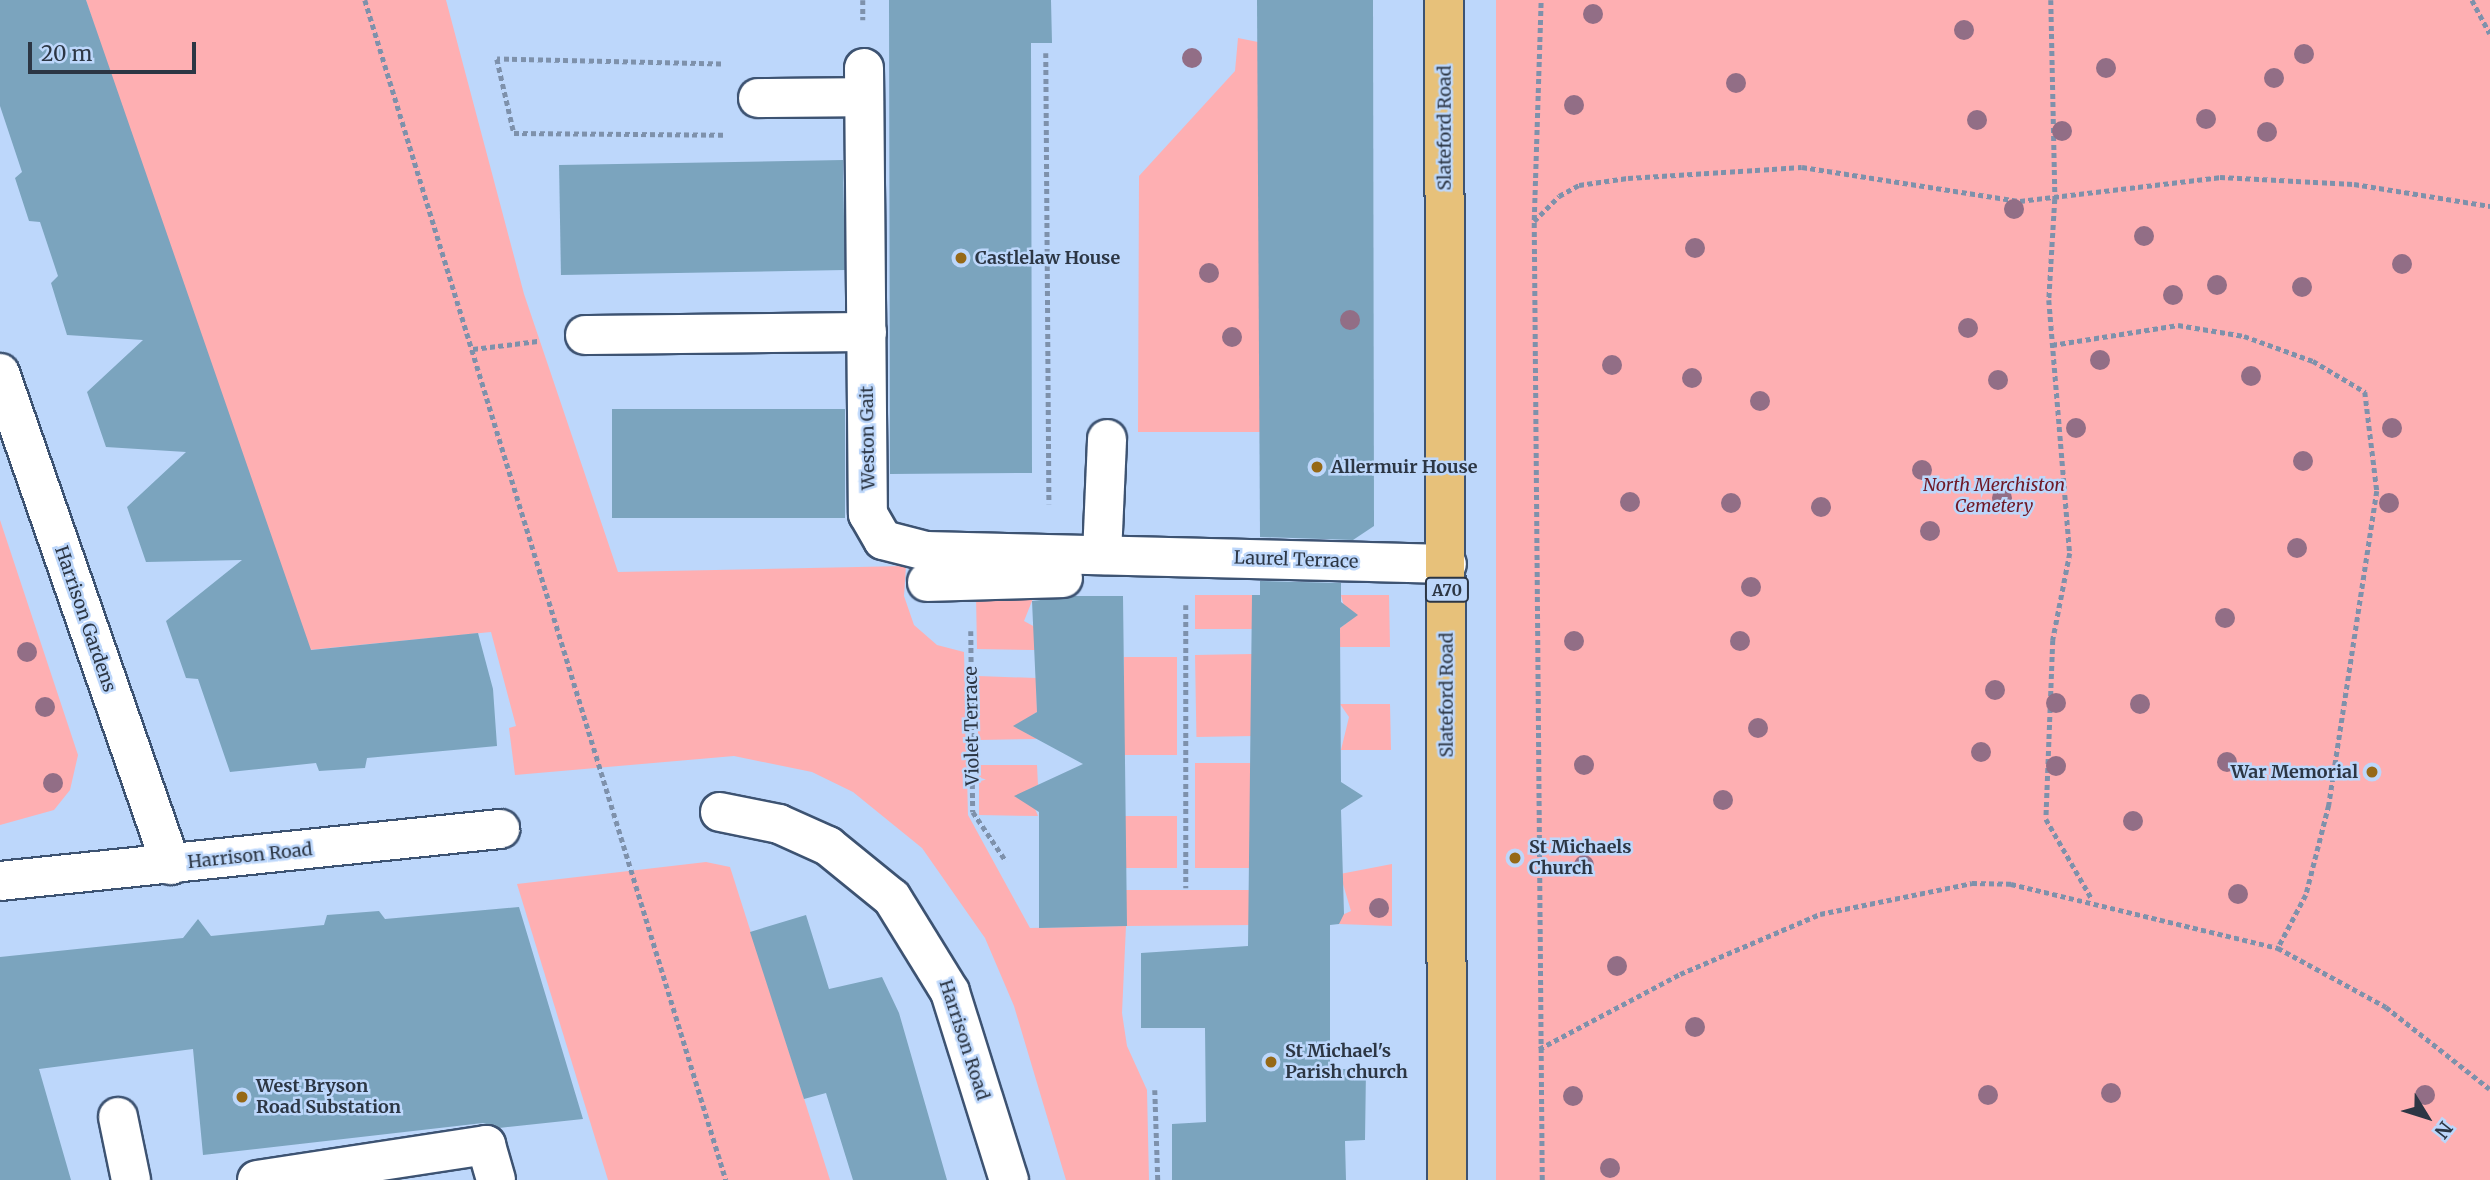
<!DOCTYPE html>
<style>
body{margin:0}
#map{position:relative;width:2490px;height:1180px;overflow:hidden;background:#bdd7fb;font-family:Merriweather,serif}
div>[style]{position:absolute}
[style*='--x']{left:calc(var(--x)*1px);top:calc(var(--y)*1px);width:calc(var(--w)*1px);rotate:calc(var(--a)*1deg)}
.green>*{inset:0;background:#feafb2;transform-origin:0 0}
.building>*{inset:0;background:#7ba4be;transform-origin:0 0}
.path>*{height:4.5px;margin-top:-2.25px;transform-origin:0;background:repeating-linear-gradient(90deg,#7e91ab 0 5px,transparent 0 8.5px)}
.roads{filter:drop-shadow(2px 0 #3d5372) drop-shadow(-2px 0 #3d5372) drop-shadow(0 2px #3d5372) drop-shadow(0 -2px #3d5372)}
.minor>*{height:38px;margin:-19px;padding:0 19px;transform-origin:19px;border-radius:19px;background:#fff}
.major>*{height:38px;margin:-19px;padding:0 19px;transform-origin:19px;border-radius:19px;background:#e7c17a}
.trees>*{width:20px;height:20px;margin:-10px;border-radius:50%;background:#926e86}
.dots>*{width:19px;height:19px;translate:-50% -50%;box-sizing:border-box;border:4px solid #bdd7fb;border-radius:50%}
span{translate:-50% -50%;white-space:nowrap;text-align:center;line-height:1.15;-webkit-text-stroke:5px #bdd7fb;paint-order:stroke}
.shield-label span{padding:2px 5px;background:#bdd7fb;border:2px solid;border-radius:5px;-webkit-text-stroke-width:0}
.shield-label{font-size:16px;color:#2c3644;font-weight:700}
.street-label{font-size:18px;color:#2c3644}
.poi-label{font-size:18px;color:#2c3644;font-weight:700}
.left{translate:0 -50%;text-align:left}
.right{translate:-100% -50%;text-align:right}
.park-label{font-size:18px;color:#6f1926;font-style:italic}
.north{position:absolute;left:2392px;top:1082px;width:70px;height:70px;-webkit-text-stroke:5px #bdd7fb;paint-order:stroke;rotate:128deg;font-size:19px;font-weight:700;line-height:28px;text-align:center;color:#2c3644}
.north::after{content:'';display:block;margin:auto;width:24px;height:32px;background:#2c3644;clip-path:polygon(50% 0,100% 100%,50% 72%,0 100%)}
.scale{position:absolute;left:28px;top:42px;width:168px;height:32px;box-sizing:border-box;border:4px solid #2c3644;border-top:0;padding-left:9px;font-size:21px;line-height:24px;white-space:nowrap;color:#2c3644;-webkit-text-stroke:5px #bdd7fb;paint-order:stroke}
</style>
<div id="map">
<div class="green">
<div style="clip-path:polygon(86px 0,446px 0,524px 294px,618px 572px,906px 566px,904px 596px,914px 625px,937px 645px,964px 652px,968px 815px,1030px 928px,1125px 926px,1126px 890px,1253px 890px,1253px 925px,1126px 926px,1122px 1013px,1127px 1046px,1147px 1090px,1149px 1180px,1066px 1180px,1014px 1006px,985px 938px,922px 848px,853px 792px,812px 772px,734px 756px,515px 775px,509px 728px,516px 726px,491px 632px,298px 651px)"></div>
<div style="left:1496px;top:0;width:994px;height:1180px"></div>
<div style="clip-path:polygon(1238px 38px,1263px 43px,1260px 432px,1138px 432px,1139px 176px,1235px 71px)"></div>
<div style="clip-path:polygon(0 520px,78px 755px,70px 790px,54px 810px,0 825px)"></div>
<div style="left:1195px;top:595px;width:57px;height:34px"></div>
<div style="clip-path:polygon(1341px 595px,1389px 595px,1390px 647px,1340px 647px,1340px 628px,1348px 622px)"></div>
<div style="clip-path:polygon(976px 596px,1034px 596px,1024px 621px,1035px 627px,1035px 650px,977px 649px)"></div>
<div style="left:1252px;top:654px;width:82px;height:57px;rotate:89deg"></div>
<div style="left:1124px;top:657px;width:53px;height:98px"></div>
<div style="clip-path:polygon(978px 676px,1036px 678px,1037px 712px,1026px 719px,1026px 733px,1037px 739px,978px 740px)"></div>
<div style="clip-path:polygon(1340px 704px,1390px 704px,1391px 750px,1341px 750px,1349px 717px)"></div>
<div style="left:1195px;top:763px;width:58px;height:105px"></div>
<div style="clip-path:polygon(979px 765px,1037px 765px,1038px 785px,1027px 790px,1038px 816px,979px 815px)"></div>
<div style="left:1125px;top:816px;width:52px;height:52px"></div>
<div style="clip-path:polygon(706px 862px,730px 867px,830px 1180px,608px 1180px,517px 884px)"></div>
<div style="clip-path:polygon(1392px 864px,1392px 926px,1339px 924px,1340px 916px,1351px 911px,1340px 874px)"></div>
</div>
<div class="building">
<div style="clip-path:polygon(0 0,86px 0,311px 650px,478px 633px,493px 689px,497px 746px,367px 758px,365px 768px,319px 771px,316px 763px,230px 772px,198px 679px,186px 678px,166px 621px,242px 560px,146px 562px,127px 507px,186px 452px,106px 447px,87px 392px,143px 340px,67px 335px,51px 283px,58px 276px,40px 222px,29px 221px,15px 178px,22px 172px,0 106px)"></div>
<div style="clip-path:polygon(889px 0,1051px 0,1052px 43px,1031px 43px,1032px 473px,890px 474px)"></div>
<div style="clip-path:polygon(1257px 0,1373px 0,1374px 526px,1353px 540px,1260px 537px)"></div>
<div style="left:843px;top:160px;width:110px;height:284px;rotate:89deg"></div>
<div style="left:612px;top:409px;width:233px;height:109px"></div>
<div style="clip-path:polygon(1260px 581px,1341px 583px,1341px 602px,1358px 615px,1340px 628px,1341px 782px,1363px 796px,1341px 810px,1344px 914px,1339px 924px,1330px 925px,1330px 1069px,1366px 1069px,1365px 1140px,1345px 1141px,1346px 1180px,1172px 1180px,1172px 1124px,1206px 1122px,1205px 1028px,1141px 1028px,1141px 953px,1248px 946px,1252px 595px,1260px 595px)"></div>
<div style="clip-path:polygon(1075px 596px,1123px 596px,1127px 926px,1039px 928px,1039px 812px,1014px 796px,1083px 764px,1013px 726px,1037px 712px,1032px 601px)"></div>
<div style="clip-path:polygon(519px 907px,583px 1119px,499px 1128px,483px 1123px,203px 1155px,193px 1049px,39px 1069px,71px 1180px,0 1180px,0 957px,183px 938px,198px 919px,211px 936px,324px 925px,327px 915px,379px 911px,385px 919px)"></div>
<div style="clip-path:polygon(806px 915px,829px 989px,882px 977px,899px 1013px,947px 1180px,853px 1180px,826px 1093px,804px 1099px,750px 932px)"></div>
</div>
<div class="path">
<div style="--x:365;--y:0;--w:1234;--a:72.99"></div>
<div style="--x:863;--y:0;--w:20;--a:90"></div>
<div style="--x:2051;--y:0;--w:199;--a:88.8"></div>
<div style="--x:2055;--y:199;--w:101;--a:93.4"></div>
<div style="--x:2049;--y:300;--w:254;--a:85.3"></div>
<div style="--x:2070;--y:553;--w:89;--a:101.1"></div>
<div style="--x:2053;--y:640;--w:179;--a:92.2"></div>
<div style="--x:2046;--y:819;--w:92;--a:60.1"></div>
<div style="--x:2472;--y:0;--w:38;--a:62"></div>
<div style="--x:1046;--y:53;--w:451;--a:89.6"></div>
<div style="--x:721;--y:64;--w:224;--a:-178.7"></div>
<div style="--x:497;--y:59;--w:76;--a:77.1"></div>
<div style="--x:514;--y:133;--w:210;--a:0.5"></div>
<div style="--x:1534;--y:220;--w:220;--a:-88.2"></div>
<div style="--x:2052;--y:345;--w:128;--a:-9"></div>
<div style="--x:2178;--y:325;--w:67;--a:9.5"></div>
<div style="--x:2244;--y:336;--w:73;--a:19.9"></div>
<div style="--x:2313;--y:361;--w:61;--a:30.8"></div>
<div style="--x:2365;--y:392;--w:100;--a:83.1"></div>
<div style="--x:2377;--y:491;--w:318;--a:98.7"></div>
<div style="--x:2329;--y:805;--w:93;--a:104.3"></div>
<div style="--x:2306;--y:895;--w:60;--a:117.8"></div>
<div style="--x:473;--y:349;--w:65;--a:-7"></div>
<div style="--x:1186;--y:605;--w:283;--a:90"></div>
<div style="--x:971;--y:631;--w:181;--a:89.4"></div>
<div style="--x:973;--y:812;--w:59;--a:56"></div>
<div style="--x:1539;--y:1049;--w:160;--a:-28"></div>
<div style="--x:1680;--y:974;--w:152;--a:-23.2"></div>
<div style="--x:1820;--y:914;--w:155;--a:-11.5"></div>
<div style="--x:1972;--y:883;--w:39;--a:1"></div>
<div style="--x:2011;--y:884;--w:275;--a:13.5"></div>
<div style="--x:2278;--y:948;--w:123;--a:28.6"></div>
<div style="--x:2386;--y:1007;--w:132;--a:38.3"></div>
<div style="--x:1155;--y:1090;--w:90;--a:88.1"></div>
<div style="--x:1542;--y:1180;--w:959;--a:-90.48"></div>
<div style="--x:1534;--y:221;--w:35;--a:-45"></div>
<div style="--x:1559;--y:196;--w:23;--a:-29"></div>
<div style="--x:1579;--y:185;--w:49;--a:-8.1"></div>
<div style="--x:1628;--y:178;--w:174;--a:-3.6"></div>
<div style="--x:1802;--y:167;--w:221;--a:8.9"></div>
<div style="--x:2020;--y:201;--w:201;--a:-6.8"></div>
<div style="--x:2220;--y:177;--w:134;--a:3"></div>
<div style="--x:2354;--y:184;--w:138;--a:9.2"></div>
</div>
<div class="roads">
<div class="minor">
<div style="--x:864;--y:68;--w:446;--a:89.5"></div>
<div style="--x:868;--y:514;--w:30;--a:60"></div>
<div style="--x:883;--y:540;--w:44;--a:14.3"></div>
<div style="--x:926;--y:551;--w:521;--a:1.43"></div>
<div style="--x:758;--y:98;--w:106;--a:-0.5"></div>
<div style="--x:585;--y:335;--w:282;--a:-0.6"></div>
<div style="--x:0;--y:373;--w:521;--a:70.83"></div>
<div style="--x:1102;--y:555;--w:116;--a:-87.5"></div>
<div style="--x:927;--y:582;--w:136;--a:-1.7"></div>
<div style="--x:720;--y:812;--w:60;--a:11.5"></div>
<div style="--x:779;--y:824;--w:54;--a:24.2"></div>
<div style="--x:828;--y:846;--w:82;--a:39.1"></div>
<div style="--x:892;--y:898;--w:110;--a:58.3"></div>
<div style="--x:950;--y:992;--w:197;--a:72.6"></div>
<div style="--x:0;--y:881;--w:503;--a:-5.94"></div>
<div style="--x:118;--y:1117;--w:64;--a:78.3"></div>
<div style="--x:257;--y:1180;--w:232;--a:-8.7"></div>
<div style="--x:486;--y:1145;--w:36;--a:74"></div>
</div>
<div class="major">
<div style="--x:1444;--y:0;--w:1180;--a:89.85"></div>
</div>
</div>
<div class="trees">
<div style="left:1593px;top:14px"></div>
<div style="left:1964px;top:30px"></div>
<div style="left:2304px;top:54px"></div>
<div style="left:1192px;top:58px"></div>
<div style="left:2106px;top:68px"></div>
<div style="left:2274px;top:78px"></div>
<div style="left:1736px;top:83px"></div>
<div style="left:1574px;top:105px"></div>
<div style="left:2206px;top:119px"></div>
<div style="left:1977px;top:120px"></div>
<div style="left:2062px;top:131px"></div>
<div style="left:2267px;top:132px"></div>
<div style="left:2014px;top:209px"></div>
<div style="left:2144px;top:236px"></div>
<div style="left:1695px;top:248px"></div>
<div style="left:2402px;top:264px"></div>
<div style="left:1209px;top:273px"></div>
<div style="left:2217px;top:285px"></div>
<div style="left:2302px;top:287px"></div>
<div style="left:2173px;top:295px"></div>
<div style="left:1350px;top:320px"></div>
<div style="left:1968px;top:328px"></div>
<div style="left:1232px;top:337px"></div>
<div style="left:2100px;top:360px"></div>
<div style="left:1612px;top:365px"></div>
<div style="left:2251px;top:376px"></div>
<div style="left:1692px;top:378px"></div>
<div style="left:1998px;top:380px"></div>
<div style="left:1760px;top:401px"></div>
<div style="left:2076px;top:428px"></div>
<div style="left:2392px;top:428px"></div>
<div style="left:2303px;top:461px"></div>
<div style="left:1922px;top:470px"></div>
<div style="left:2002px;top:498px"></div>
<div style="left:1630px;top:502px"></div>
<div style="left:1731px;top:503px"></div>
<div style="left:2389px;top:503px"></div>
<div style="left:1821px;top:507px"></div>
<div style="left:1930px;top:531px"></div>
<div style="left:2297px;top:548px"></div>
<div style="left:1751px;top:587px"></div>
<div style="left:2225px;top:618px"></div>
<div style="left:1574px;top:641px"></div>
<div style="left:1740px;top:641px"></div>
<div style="left:27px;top:652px"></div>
<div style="left:1995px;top:690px"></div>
<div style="left:2056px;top:703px"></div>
<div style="left:2140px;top:704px"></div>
<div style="left:45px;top:707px"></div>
<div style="left:1758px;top:728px"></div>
<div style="left:1981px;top:752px"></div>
<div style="left:2227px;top:762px"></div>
<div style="left:1584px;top:765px"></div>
<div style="left:2056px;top:766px"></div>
<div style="left:53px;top:783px"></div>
<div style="left:1723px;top:800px"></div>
<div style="left:2133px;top:821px"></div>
<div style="left:1584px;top:865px"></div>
<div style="left:2238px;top:894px"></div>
<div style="left:1379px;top:908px"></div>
<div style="left:1617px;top:966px"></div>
<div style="left:1695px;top:1027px"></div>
<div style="left:2111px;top:1093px"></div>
<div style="left:1988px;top:1095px"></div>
<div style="left:2425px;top:1095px"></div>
<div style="left:1573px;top:1096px"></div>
<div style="left:1610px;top:1168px"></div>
</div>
<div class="dots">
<div style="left:961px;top:258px;background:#966917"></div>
<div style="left:1317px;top:467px;background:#966917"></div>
<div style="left:2372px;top:772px;background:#966917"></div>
<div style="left:1515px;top:858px;background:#966917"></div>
<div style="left:1271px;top:1062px;background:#966917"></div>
<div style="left:242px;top:1097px;background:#966917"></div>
</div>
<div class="shield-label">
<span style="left:1447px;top:590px">A70</span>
</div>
<div class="street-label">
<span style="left:1445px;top:128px;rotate:-90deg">Slateford Road</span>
<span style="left:868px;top:438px;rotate:-91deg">Weston Gait</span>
<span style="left:1296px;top:560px;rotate:2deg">Laurel Terrace</span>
<span style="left:85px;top:619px;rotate:71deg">Harrison Gardens</span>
<span style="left:1447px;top:695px;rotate:-90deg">Slateford Road</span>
<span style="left:972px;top:726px;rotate:-91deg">Violet Terrace</span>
<span style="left:250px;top:856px;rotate:-6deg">Harrison Road</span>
<span style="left:964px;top:1040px;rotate:72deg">Harrison Road</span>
</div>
<div class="poi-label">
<span class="left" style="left:975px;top:258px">Castlelaw House</span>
<span class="left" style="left:1331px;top:467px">Allermuir House</span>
<span class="right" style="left:2358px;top:772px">War Memorial</span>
<span class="left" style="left:1529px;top:858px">St Michaels<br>Church</span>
<span class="left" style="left:1285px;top:1062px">St Michael's<br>Parish church</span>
<span class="left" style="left:256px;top:1097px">West Bryson<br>Road Substation</span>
</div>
<div class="park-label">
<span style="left:1994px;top:496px">North Merchiston<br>Cemetery</span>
</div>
<div class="north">N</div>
<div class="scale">20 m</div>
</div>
